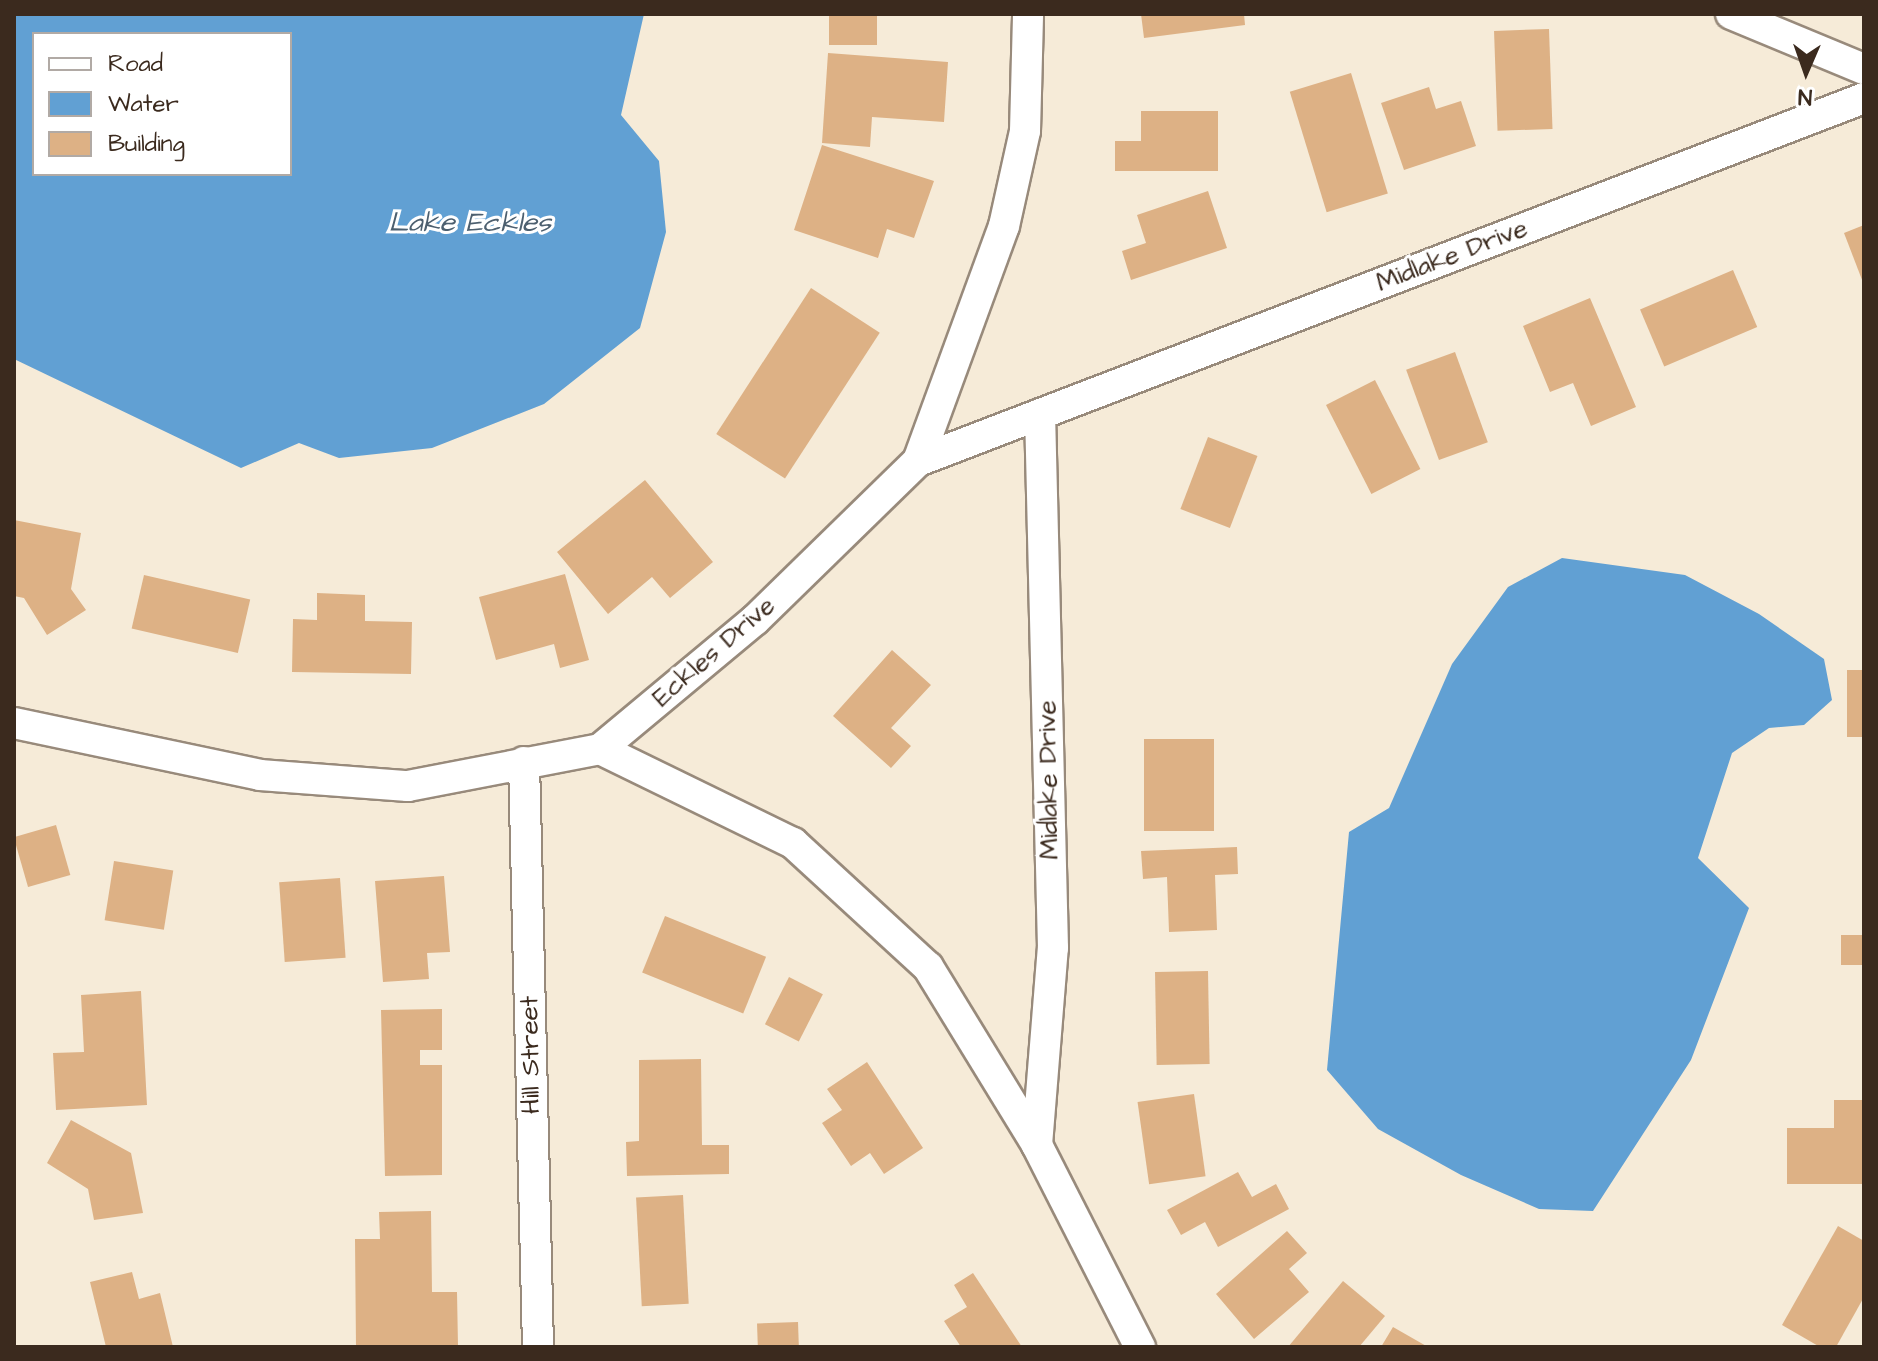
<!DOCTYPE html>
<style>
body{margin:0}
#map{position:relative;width:1878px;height:1361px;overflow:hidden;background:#f6ebd8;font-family:"Architects Daughter",sans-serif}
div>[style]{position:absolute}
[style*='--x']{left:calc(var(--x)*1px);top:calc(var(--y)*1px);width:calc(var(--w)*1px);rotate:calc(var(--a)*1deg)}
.water>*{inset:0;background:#61a0d3}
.building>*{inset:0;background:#ddb185;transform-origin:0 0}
.roads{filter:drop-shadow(2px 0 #988a7b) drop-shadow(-2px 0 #988a7b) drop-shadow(0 2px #988a7b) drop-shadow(0 -2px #988a7b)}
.street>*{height:30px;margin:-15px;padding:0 15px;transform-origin:15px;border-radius:15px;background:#fff}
span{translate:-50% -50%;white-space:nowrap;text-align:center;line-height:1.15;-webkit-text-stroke:6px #fff;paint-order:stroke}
.street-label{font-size:26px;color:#3b2a1e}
.water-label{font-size:28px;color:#4c5f6f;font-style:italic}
.frame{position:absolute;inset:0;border:16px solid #3b2a1e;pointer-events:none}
.legend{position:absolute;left:32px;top:32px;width:260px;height:144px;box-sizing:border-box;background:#fff;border:2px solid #b1aaa5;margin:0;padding:10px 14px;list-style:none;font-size:24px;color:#3b2a1e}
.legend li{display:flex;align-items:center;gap:16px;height:40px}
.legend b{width:40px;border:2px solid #b1aaa5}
.north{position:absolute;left:1766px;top:32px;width:80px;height:80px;-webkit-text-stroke:6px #fff;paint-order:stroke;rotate:182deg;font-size:22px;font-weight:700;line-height:32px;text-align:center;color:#3b2a1e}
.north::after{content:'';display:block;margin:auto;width:28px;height:36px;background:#3b2a1e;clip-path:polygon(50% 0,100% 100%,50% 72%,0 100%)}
</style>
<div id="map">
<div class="water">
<div style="clip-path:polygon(evenodd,14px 14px,644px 14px,621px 115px,659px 161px,666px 232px,640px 328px,544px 404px,432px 448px,339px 458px,299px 443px,241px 468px,14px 359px,14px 14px,34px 34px,290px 34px,290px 174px,34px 174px,34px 34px)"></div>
<div style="clip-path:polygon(1562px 558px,1685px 575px,1759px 614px,1824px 659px,1832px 700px,1804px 725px,1769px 728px,1732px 753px,1698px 858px,1749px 908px,1691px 1060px,1593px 1211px,1539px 1209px,1461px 1175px,1378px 1129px,1327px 1070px,1349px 832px,1389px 808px,1452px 664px,1508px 587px)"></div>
</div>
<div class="building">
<div style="left:829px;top:14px;width:48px;height:31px"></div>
<div style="clip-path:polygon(1141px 14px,1244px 14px,1245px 25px,1144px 38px)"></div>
<div style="left:1549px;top:29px;width:100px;height:55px;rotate:88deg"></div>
<div style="clip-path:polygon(828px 53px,948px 62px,944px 122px,872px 117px,870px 147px,822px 143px)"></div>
<div style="left:1351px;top:73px;width:126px;height:64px;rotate:73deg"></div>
<div style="clip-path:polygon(1429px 87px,1436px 109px,1461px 101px,1476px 146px,1404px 170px,1381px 103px)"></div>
<div style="clip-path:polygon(1141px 111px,1218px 111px,1218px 171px,1115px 171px,1115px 141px,1141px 141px)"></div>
<div style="clip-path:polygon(822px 145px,934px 181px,914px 238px,887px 229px,878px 258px,794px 230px)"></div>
<div style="clip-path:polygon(1208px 191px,1227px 248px,1131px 280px,1122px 251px,1146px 243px,1137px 215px)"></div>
<div style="clip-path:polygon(1864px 225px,1864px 285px,1844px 233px)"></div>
<div style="left:1733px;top:270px;width:62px;height:101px;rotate:67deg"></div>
<div style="left:811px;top:288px;width:82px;height:174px;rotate:33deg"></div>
<div style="clip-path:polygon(1590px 298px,1636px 407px,1591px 426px,1573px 383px,1550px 392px,1523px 326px)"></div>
<div style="left:1455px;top:352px;width:96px;height:52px;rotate:70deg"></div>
<div style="left:1375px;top:380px;width:100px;height:55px;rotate:63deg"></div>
<div style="left:1208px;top:437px;width:53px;height:77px;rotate:21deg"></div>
<div style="clip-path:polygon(645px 480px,713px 562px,670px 598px,652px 577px,608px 614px,557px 552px)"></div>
<div style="clip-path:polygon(14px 520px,81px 533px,71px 589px,86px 610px,47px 635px,24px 598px,14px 596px)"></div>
<div style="clip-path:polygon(565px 574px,589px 660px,560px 668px,554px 644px,496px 660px,479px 597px)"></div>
<div style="left:144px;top:575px;width:109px;height:55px;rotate:13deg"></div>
<div style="clip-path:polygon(317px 593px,365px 595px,365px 621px,412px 622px,411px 674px,292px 672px,293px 619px,317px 620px)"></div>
<div style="clip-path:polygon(892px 650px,931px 685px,891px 728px,911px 746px,891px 768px,833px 716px)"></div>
<div style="left:1864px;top:670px;width:67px;height:17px;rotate:90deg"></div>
<div style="left:1144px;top:739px;width:70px;height:92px"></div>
<div style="left:56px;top:825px;width:52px;height:44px;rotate:74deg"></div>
<div style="clip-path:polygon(1237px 847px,1238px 874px,1215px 875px,1217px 930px,1169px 932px,1167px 877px,1143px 879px,1141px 851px)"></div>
<div style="left:114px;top:861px;width:60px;height:60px;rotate:9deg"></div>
<div style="clip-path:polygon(444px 876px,450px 952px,427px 953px,429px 979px,383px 982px,375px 881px)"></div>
<div style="left:340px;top:878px;width:80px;height:61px;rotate:86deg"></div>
<div style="left:665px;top:916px;width:109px;height:61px;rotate:22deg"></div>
<div style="left:1841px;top:935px;width:23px;height:30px"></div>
<div style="left:1208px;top:971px;width:93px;height:53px;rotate:89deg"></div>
<div style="left:789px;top:977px;width:38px;height:53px;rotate:27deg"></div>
<div style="clip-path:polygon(141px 991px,147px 1105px,56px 1110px,53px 1053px,84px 1052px,81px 995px)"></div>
<div style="clip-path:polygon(442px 1009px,442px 1050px,420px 1050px,420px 1065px,442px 1065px,442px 1175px,385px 1176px,381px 1010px)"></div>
<div style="clip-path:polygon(701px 1059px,702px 1145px,729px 1145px,729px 1174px,627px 1176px,626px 1142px,639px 1141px,639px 1060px)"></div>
<div style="clip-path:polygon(867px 1062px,923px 1148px,884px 1174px,870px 1153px,851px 1166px,822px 1123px,842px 1110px,827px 1089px)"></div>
<div style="left:1194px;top:1094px;width:83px;height:57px;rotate:82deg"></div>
<div style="clip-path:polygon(1834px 1100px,1864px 1100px,1864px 1184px,1787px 1184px,1787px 1128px,1834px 1128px)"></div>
<div style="clip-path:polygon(71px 1120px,131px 1153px,143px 1213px,94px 1220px,88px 1189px,47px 1163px)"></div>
<div style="clip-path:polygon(1238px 1172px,1252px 1197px,1276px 1184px,1289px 1209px,1218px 1247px,1205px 1222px,1181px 1235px,1167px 1210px)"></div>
<div style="left:683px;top:1195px;width:109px;height:47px;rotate:87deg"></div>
<div style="clip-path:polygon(431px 1211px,432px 1292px,457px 1292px,458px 1346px,356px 1347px,355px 1239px,380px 1239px,379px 1212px)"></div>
<div style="clip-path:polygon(1838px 1226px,1864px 1241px,1864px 1297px,1836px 1347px,1820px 1347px,1782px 1325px)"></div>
<div style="clip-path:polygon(1287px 1231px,1307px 1253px,1289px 1269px,1309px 1292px,1254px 1339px,1216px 1294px)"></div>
<div style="clip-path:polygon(132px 1272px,139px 1299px,160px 1293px,173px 1347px,106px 1347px,90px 1282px)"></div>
<div style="clip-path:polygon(973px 1273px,1022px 1347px,961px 1347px,944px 1321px,967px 1307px,954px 1285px)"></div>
<div style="clip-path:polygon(1343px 1281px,1385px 1316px,1359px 1347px,1288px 1347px)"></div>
<div style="left:798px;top:1322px;width:25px;height:41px;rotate:88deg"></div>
<div style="clip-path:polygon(1393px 1327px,1428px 1347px,1381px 1347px)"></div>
</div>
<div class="roads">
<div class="street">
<div style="--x:1731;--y:14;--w:144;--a:22.5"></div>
<div style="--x:918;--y:461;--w:1013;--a:-20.99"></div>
<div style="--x:14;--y:723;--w:251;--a:11.9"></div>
<div style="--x:260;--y:775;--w:148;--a:4.3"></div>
<div style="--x:408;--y:786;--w:196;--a:-10.9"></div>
<div style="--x:600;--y:749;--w:202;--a:-39.8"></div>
<div style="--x:755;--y:620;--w:228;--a:-44.3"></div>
<div style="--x:918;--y:461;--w:250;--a:-69.9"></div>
<div style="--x:1004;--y:226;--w:97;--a:-77.5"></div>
<div style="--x:1025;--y:131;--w:117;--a:-88.5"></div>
<div style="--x:600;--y:749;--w:215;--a:26"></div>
<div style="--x:793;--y:843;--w:183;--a:42.6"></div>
<div style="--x:928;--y:967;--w:209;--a:58.5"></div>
<div style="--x:1037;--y:1145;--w:227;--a:63"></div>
<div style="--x:524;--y:762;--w:585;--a:88.63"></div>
<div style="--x:1037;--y:1145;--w:198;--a:-85.4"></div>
<div style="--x:1053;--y:948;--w:534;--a:-91.39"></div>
</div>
</div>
<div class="street-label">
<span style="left:1452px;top:256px;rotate:-21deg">Midlake Drive</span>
<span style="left:714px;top:652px;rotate:-41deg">Eckles Drive</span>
<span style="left:1049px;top:780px;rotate:-91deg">Midlake Drive</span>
<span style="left:531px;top:1055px;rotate:-91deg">Hill Street</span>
</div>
<div class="water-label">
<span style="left:470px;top:223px">Lake Eckles</span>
</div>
<div class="frame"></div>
<ul class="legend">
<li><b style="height:10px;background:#fff"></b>Road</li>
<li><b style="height:22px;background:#61a0d3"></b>Water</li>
<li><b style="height:22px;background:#ddb185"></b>Building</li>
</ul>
<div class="north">N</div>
</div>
